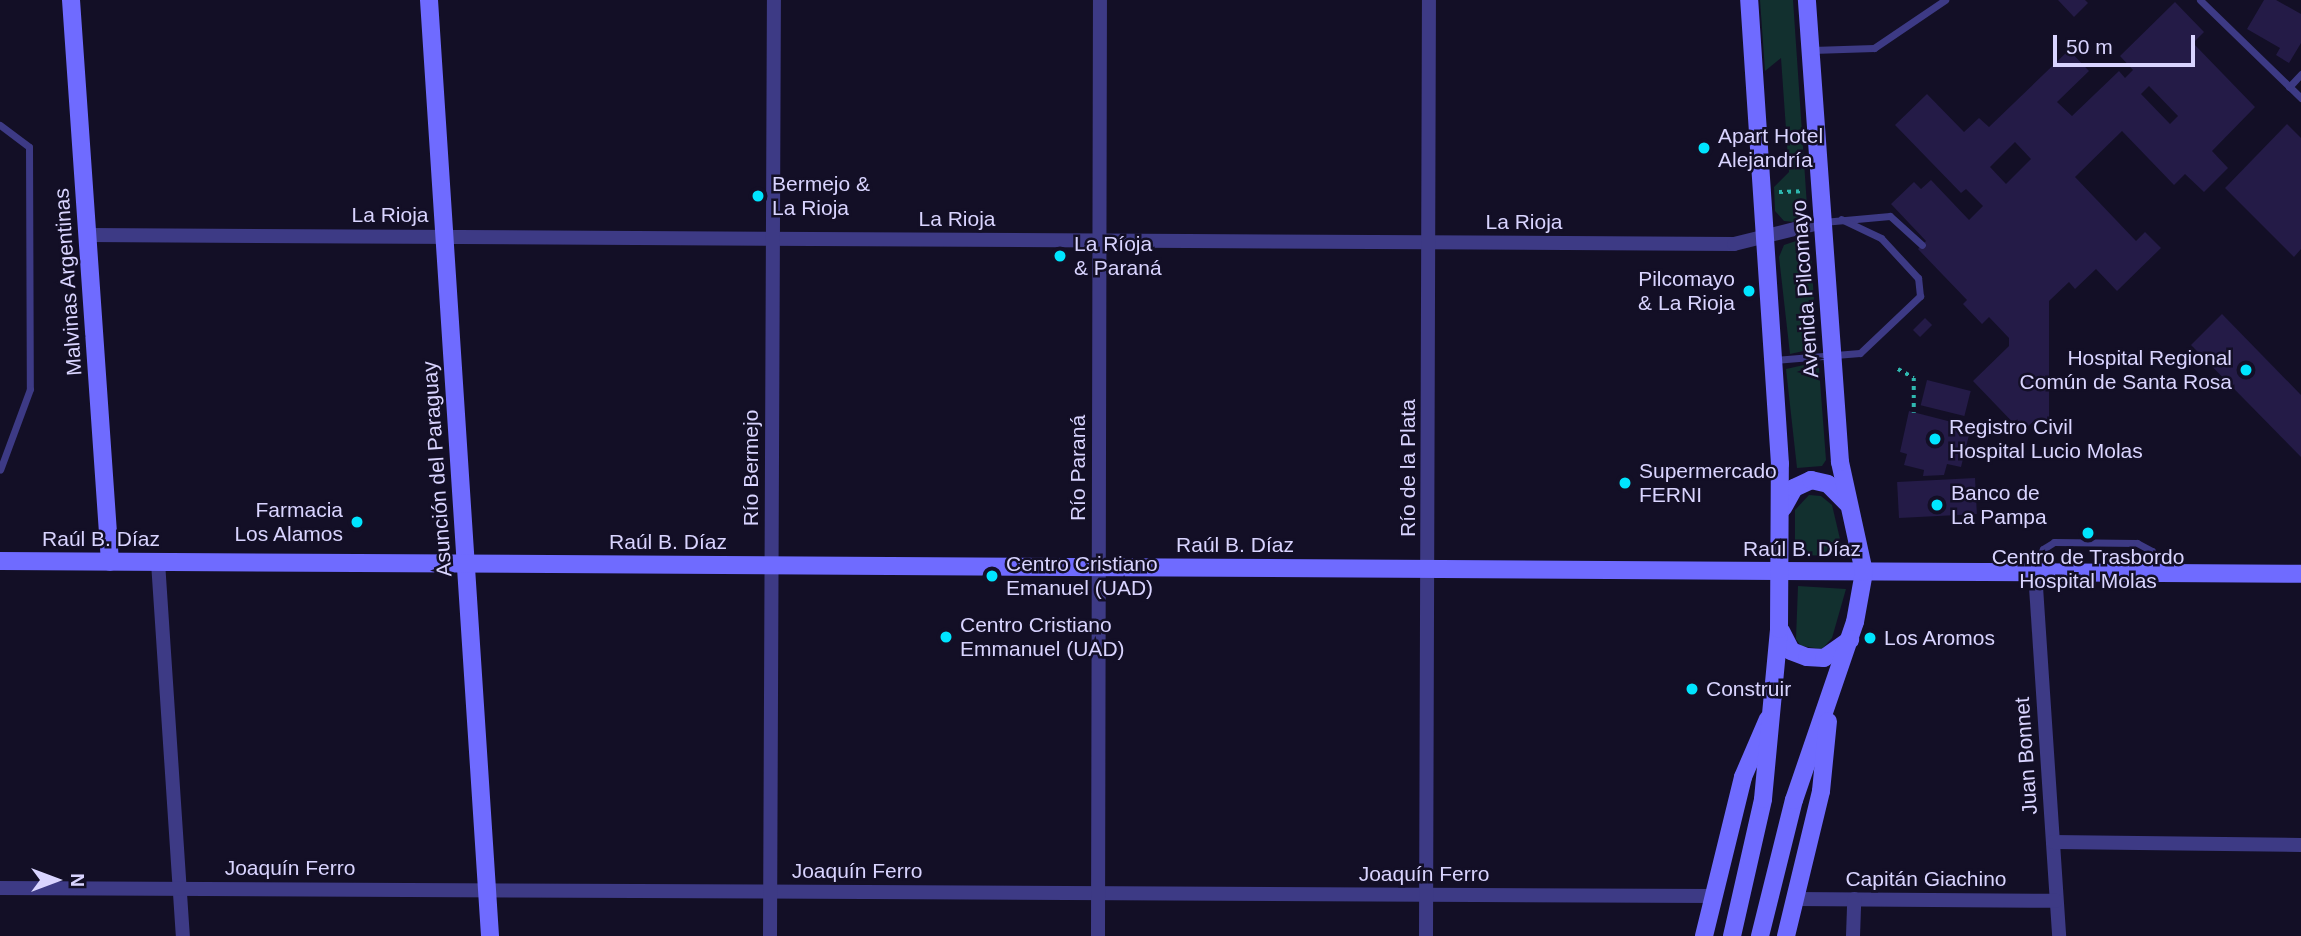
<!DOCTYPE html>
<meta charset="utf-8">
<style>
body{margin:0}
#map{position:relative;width:2301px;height:936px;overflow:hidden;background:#130f26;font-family:Helvetica,sans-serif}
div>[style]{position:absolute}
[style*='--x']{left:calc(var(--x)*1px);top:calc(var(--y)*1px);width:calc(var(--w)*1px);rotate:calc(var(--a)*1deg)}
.green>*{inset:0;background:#12302f}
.building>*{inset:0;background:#241b47;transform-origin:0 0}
.path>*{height:3.5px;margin-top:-1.75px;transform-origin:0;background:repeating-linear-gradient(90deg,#2fb8b0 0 3.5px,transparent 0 8.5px)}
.lane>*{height:7px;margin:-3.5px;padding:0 3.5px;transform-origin:3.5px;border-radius:3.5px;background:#3d3a85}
.street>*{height:14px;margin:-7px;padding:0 7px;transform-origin:7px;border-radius:7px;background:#3d3a85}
.secondary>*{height:18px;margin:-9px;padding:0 9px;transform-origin:9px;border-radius:9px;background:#6f6bff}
.dots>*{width:19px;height:19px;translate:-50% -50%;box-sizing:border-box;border:4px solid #130f26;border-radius:50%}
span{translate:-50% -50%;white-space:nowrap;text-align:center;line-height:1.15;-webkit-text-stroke:5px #130f26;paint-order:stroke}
.poi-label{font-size:21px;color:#d9d4ff}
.left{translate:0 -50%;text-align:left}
.right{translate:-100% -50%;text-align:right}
.street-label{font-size:21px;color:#d9d4ff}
.north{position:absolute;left:21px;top:845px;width:70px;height:70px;-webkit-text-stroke:5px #130f26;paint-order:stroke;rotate:90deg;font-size:19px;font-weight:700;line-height:28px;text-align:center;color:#d9d4ff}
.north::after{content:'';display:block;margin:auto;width:24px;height:32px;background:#d9d4ff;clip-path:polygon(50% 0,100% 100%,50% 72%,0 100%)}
.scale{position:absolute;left:2053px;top:35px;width:142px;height:32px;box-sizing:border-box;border:4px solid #d9d4ff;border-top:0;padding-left:9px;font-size:21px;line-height:24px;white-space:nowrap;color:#d9d4ff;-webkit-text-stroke:5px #130f26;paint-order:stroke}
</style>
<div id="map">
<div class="green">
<div style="clip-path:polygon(1760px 0,1793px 0,1807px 206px,1795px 222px,1784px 221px,1775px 211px,1774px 187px,1789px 172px,1781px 58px,1765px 71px)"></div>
<div style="clip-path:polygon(1796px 241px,1811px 254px,1817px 348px,1790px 354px,1779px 257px,1784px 245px)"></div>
<div style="clip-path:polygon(1813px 363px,1819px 368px,1826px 460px,1822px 466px,1797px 468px,1786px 369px)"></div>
<div style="clip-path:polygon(1809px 495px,1821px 496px,1832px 505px,1844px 556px,1795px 555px,1795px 510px)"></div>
<div style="clip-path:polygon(1798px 586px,1846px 589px,1832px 638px,1822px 649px,1801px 646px,1796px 639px)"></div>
</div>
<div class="building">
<div style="clip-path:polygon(2058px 0,2085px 0,2088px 3px,2074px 17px)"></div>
<div style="clip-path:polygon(2264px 0,2276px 0,2301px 14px,2301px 43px,2289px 63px,2276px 55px,2280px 48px,2247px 29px)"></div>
<div style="clip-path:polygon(evenodd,2175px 2px,2204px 32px,2193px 43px,2255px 107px,2212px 151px,2228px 168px,2204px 192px,2185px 174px,2174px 185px,2122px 131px,2075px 177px,2136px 241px,2145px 232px,2161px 248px,2117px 291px,2096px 269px,2075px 289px,2069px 282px,2049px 301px,2049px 419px,2036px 419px,2022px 432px,1973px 381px,2009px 346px,2009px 338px,1989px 317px,1982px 324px,1963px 304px,1967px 300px,1918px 249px,1926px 241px,1891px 204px,1914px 182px,1921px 189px,1931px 180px,1969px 220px,1983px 206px,1966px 189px,1961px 193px,1895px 125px,1927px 94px,1964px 132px,1979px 118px,1989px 127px,2069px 50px,2089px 71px,2057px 102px,2072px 116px,2119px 71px,2125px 78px,2133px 70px,2120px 56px,2175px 2px,2149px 86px,2178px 116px,2170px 124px,2141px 94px,2149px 86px,2175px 2px,2015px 142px,2031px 159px,2006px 184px,1990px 167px,2015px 142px)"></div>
<div style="clip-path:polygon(2287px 124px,2301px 138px,2301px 249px,2294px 257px,2225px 188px)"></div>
<div style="clip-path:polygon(2222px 314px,2301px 395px,2301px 457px,2191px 345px)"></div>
<div style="left:1925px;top:318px;width:10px;height:17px;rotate:45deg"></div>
<div style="left:1927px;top:380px;width:45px;height:26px;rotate:14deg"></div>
<div style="clip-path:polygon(1909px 411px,1971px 427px,1961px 467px,1947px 464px,1944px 475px,1923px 476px,1924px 470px,1904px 465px,1907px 454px,1900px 452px)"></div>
<div style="left:1975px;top:478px;width:36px;height:78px;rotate:87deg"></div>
</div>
<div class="path">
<div style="--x:1779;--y:192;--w:24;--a:-2"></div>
<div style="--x:1898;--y:369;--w:18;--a:29"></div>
<div style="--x:1914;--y:378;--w:35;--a:90"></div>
</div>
<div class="lane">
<div style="--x:2200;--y:0;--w:141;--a:44.1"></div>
<div style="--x:1812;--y:50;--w:62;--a:-1.8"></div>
<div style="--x:1874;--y:48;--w:86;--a:-34.1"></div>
<div style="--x:2289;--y:87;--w:18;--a:-47"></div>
<div style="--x:0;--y:125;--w:36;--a:37"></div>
<div style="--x:29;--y:147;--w:242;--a:89.8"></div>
<div style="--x:30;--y:389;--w:86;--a:110.3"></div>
<div style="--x:1823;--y:222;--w:67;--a:-5.1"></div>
<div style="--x:1890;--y:216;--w:43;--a:42.2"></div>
<div style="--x:1775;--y:360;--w:85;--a:-4.7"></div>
<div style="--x:1860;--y:353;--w:83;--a:-43.5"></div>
<div style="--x:1920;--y:296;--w:18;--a:-96"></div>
<div style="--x:1918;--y:278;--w:54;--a:-132.8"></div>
<div style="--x:1881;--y:238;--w:44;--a:-154.6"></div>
<div style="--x:2036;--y:570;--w:22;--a:-72"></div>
<div style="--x:2043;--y:549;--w:13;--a:-32"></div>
<div style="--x:2054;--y:542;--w:83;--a:0.7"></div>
<div style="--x:2137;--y:543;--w:17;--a:28"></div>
<div style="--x:2152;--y:551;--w:23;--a:70"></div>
</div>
<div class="street">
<div style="--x:87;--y:235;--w:1647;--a:0.31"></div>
<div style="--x:1734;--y:244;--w:92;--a:-13.9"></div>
<div style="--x:158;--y:562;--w:375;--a:86.2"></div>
<div style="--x:2035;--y:572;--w:365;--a:86.2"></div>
<div style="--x:2053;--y:842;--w:248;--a:0.7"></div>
<div style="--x:0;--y:888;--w:1714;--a:0.27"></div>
<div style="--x:1795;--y:899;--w:261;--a:0.4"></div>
<div style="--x:770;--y:936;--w:936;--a:-89.76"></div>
<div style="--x:1098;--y:936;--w:936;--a:-89.88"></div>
<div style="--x:1426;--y:936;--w:936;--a:-89.82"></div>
<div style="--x:1853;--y:936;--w:37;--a:-88"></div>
</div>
<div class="secondary">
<div style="--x:71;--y:0;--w:563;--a:86.03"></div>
<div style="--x:429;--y:0;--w:938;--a:86.27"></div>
<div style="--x:1783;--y:508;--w:23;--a:-61"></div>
<div style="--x:1794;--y:488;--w:19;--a:-25"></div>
<div style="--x:1811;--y:480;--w:17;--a:13"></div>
<div style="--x:1828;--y:484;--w:27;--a:45"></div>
<div style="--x:0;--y:561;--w:2301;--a:0.32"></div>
<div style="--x:1781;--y:631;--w:22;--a:63"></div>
<div style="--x:1791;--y:651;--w:17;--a:21"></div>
<div style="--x:1807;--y:657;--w:17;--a:3"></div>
<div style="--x:1824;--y:658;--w:32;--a:-35"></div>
<div style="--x:1704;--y:936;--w:164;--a:-76.2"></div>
<div style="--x:1743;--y:777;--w:63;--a:-66.7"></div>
<div style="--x:1732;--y:936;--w:140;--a:-77.2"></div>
<div style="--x:1763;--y:799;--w:171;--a:-84.6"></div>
<div style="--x:1779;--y:629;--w:165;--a:-89.7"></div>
<div style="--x:1780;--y:464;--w:465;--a:-93.8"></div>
<div style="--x:1760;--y:936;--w:140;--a:-76"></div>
<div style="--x:1794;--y:800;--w:188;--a:-71.1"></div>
<div style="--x:1855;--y:622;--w:51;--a:-79.8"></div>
<div style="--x:1864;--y:572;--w:113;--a:-102.3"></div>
<div style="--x:1840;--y:462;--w:463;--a:-94.1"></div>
<div style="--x:1786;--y:936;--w:149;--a:-76.4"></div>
<div style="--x:1821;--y:791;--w:70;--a:-84.3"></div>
</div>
<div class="dots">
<div style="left:1704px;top:148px;background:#00e5ff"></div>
<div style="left:758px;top:196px;background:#00e5ff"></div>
<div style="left:1060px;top:256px;background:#00e5ff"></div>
<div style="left:1749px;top:291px;background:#00e5ff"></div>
<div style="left:2246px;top:370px;background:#00e5ff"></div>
<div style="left:1935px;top:439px;background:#00e5ff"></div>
<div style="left:1625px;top:483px;background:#00e5ff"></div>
<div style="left:1937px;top:505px;background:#00e5ff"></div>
<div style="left:357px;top:522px;background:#00e5ff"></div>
<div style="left:2088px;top:533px;background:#00e5ff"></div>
<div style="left:992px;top:576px;background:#00e5ff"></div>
<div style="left:946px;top:637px;background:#00e5ff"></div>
<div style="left:1870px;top:638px;background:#00e5ff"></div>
<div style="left:1692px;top:689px;background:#00e5ff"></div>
</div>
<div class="poi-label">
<span class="left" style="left:1718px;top:148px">Apart Hotel<br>Alejandría</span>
<span class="left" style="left:772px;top:196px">Bermejo &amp;<br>La Rioja</span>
<span class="left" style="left:1074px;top:256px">La Ríoja<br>&amp; Paraná</span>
<span class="right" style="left:1735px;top:291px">Pilcomayo<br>&amp; La Rioja</span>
<span class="right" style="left:2232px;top:370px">Hospital Regional<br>Común de Santa Rosa</span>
<span class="left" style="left:1949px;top:439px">Registro Civil<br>Hospital Lucio Molas</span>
<span class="left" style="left:1639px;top:483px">Supermercado<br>FERNI</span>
<span class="left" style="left:1951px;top:505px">Banco de<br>La Pampa</span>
<span class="right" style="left:343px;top:522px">Farmacia<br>Los Alamos</span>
<span style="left:2088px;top:569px">Centro de Trasbordo<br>Hospital Molas</span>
<span class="left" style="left:1006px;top:576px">Centro Cristiano<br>Emanuel (UAD)</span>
<span class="left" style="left:960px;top:637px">Centro Cristiano<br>Emmanuel (UAD)</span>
<span class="left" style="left:1884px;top:638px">Los Aromos</span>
<span class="left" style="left:1706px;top:689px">Construir</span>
</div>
<div class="street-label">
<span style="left:390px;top:215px">La Rioja</span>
<span style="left:957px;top:219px">La Rioja</span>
<span style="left:1524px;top:222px">La Rioja</span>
<span style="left:68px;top:282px;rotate:-94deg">Malvinas Argentinas</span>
<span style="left:1805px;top:289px;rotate:-94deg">Avenida Pilcomayo</span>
<span style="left:751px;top:468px;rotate:-90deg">Río Bermejo</span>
<span style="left:1078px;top:468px;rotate:-90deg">Río Paraná</span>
<span style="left:1408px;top:468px;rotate:-90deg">Río de la Plata</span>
<span style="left:437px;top:469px;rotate:-94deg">Asunción del Paraguay</span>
<span style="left:101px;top:539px">Raúl B. Díaz</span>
<span style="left:668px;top:542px">Raúl B. Díaz</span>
<span style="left:1235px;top:545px">Raúl B. Díaz</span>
<span style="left:1802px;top:549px">Raúl B. Díaz</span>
<span style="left:2026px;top:756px;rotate:-94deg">Juan Bonnet</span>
<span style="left:290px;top:868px">Joaquín Ferro</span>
<span style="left:857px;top:871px">Joaquín Ferro</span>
<span style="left:1424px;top:874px">Joaquín Ferro</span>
<span style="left:1926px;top:879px">Capitán Giachino</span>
</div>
<div class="north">N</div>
<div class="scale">50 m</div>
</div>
